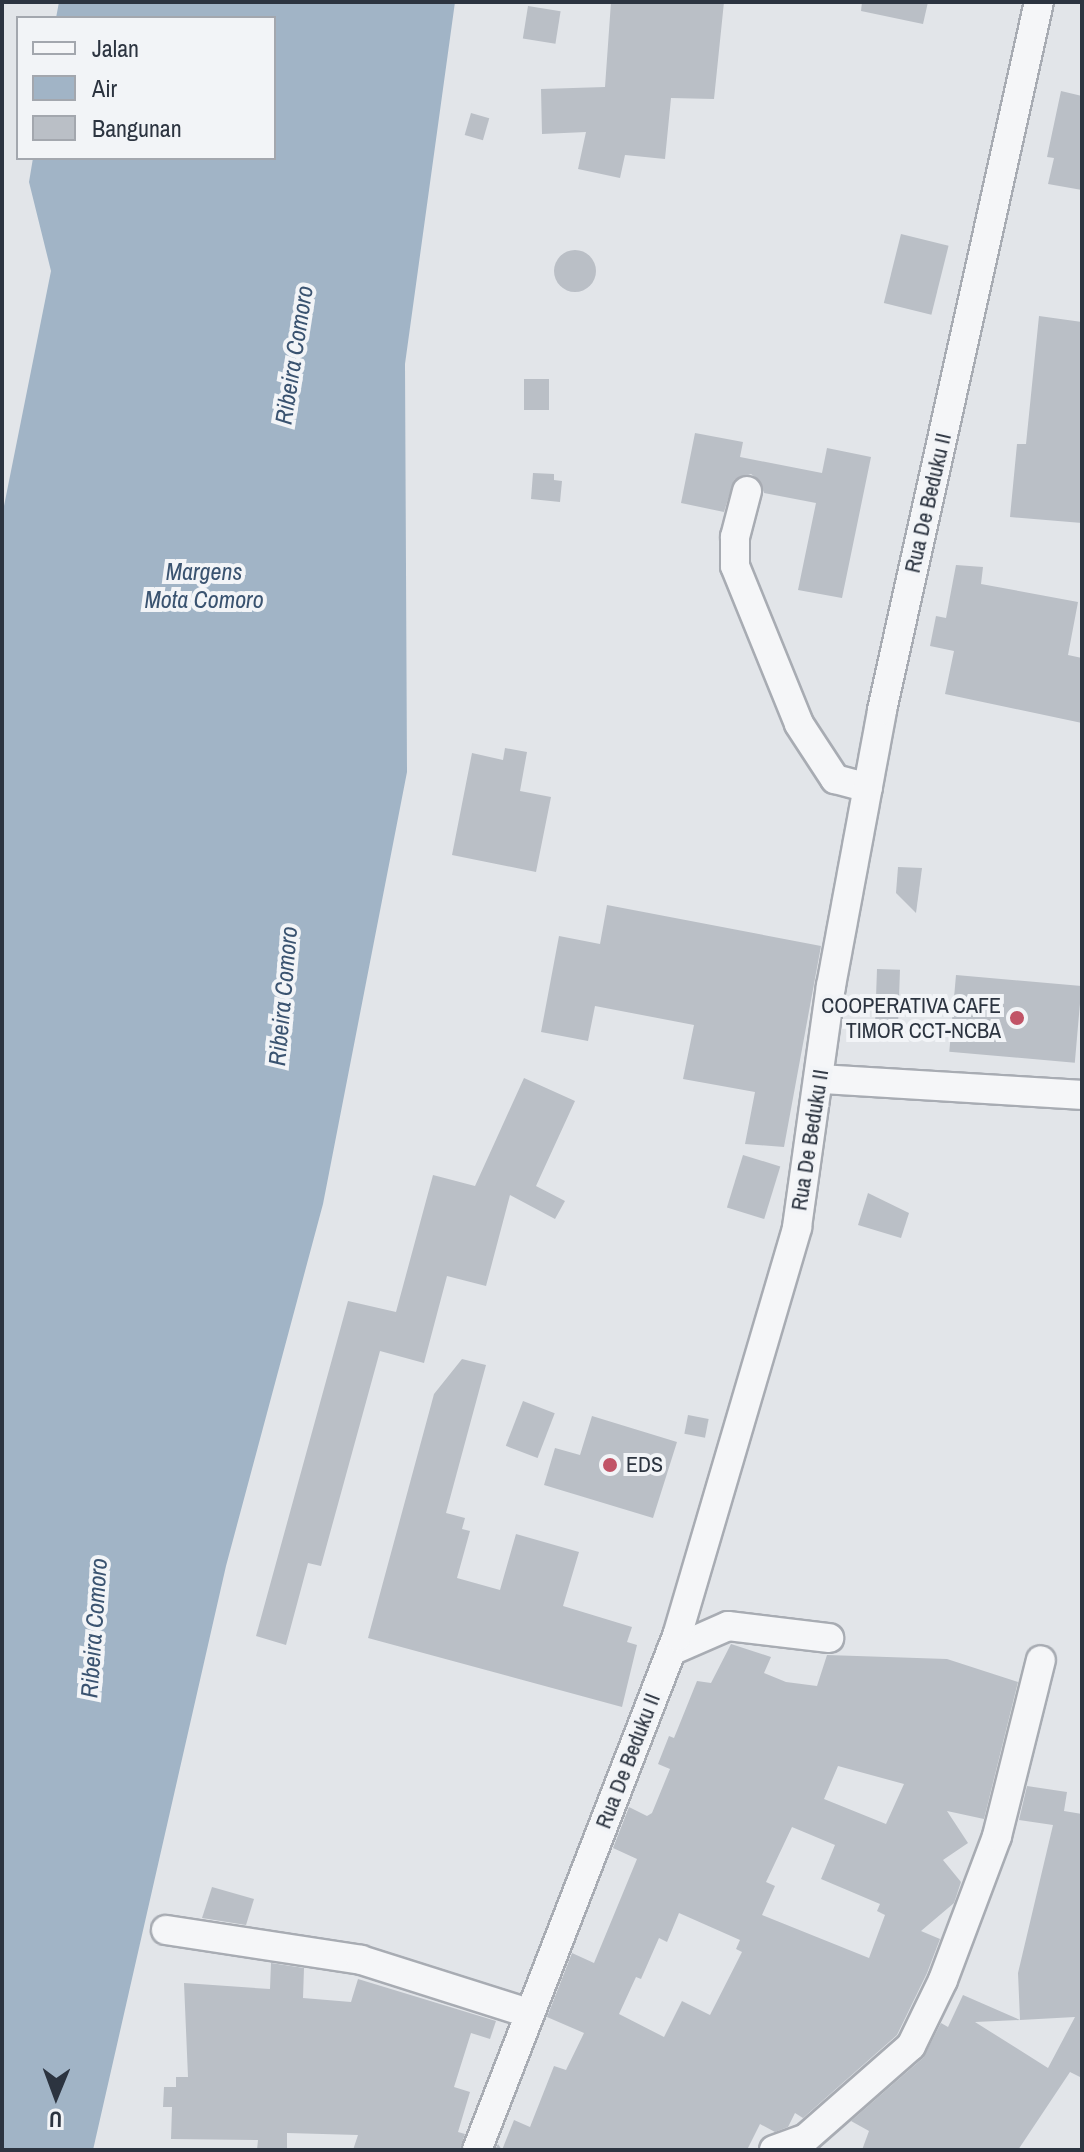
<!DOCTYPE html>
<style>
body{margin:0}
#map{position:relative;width:1084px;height:2152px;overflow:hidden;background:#e2e5e9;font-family:"Archivo Narrow",sans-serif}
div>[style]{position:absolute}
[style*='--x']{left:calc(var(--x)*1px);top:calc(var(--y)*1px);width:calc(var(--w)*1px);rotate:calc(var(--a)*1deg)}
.water>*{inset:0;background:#a1b4c6}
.building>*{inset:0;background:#babfc6;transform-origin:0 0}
.round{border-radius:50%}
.roads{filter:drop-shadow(2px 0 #a8acb3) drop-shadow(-2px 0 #a8acb3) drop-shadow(0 2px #a8acb3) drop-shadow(0 -2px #a8acb3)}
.street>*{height:28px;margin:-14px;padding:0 14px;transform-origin:14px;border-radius:14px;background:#f5f6f8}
.dots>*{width:22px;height:22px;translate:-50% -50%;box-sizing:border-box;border:4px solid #f2f4f7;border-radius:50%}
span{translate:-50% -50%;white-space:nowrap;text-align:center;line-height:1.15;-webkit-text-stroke:8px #f2f4f7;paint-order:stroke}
.street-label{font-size:22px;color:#2c3440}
.poi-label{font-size:22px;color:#2c3440}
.right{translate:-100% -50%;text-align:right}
.left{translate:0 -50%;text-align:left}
.water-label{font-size:24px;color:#3a5370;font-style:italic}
.frame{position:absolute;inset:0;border:4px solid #2c3440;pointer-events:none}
.legend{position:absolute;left:16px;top:16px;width:260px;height:144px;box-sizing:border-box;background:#f2f4f7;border:2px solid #a3a7ae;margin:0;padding:10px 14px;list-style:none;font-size:24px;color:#2c3440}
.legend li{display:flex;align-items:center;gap:16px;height:40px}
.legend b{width:40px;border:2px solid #a3a7ae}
.north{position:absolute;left:16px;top:2056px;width:80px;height:80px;-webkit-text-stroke:6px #f2f4f7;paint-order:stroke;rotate:181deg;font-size:22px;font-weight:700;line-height:32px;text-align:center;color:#2c3440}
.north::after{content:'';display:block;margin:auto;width:28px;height:36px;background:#2c3440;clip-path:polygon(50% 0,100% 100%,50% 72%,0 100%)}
</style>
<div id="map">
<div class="water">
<div style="clip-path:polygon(59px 2px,455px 2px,405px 364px,407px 772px,323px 1204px,226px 1566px,93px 2150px,2px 2150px,2px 516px,51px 271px,29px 182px,33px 158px,274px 158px,274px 18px,56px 18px)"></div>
</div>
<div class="building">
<div style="clip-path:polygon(611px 2px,724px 2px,714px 99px,671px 98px,665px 159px,625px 155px,620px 178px,578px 169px,586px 132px,542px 134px,541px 89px,605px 87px)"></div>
<div style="clip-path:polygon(862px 2px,928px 2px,923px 24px,861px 11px)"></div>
<div style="left:528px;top:6px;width:33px;height:33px;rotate:9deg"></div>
<div style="clip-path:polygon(1061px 91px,1082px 96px,1082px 190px,1048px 184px,1054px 158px,1047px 157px)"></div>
<div style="left:471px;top:113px;width:19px;height:23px;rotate:16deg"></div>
<div style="left:901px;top:234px;width:49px;height:71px;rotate:14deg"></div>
<div class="round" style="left:554px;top:250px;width:42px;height:42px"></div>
<div style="clip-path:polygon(1039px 316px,1082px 322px,1082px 523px,1010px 517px,1017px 444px,1026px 444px)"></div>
<div style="left:524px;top:379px;width:25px;height:31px"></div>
<div style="clip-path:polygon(695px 433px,743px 442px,740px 457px,822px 473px,827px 448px,871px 457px,842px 598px,798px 590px,816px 503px,764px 493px,759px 480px,751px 474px,734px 480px,724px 512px,681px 503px)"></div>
<div style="clip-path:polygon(533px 473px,554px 474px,554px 480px,562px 481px,560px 502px,531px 499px)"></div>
<div style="clip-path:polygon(956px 565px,983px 567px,981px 584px,1078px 602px,1068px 655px,1082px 658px,1082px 723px,945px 694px,954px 651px,930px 646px,936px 616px,946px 618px)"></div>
<div style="clip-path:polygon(505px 748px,527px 752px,520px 791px,551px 797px,536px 872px,452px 855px,472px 753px,503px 760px)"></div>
<div style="clip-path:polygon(898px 867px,922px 868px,916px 913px,896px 893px)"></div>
<div style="clip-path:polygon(607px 905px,821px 946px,784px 1147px,745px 1144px,755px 1092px,683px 1079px,694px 1025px,595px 1006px,588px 1041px,541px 1032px,559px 936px,600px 944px)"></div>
<div style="left:877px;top:969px;width:23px;height:56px;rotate:2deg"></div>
<div style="left:956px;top:975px;width:126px;height:77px;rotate:5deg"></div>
<div style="clip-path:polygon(524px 1078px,575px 1101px,536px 1186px,565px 1201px,555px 1219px,510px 1195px,486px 1286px,447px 1276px,424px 1363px,380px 1351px,321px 1566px,308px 1563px,286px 1645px,256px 1636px,348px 1301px,396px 1312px,433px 1175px,475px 1186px)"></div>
<div style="left:743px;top:1155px;width:39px;height:55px;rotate:17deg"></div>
<div style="clip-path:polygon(868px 1193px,909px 1213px,901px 1238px,858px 1225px)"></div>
<div style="clip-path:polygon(462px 1359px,486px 1365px,446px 1513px,465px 1518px,462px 1529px,470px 1531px,457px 1578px,500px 1590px,516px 1534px,579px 1552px,563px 1606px,632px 1627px,627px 1642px,637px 1645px,622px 1707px,368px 1638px,434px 1394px)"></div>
<div style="left:523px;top:1401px;width:34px;height:48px;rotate:21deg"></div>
<div style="left:688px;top:1415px;width:21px;height:19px;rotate:11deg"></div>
<div style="clip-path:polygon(592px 1416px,677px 1442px,653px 1518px,544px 1485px,555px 1448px,580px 1455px)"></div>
<div style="clip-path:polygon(evenodd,731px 1644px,771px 1657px,764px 1673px,786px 1682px,817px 1686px,827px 1655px,947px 1659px,1018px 1682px,984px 1819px,947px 1811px,968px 1843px,943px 1860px,961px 1882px,954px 1903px,921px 1931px,940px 1939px,927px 1973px,897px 2035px,803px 2118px,795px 2113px,788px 2127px,775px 2132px,760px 2124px,747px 2150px,495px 2150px,498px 2144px,502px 2150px,514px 2120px,530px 2127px,554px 2066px,566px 2070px,584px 2033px,547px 2017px,572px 1953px,594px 1963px,637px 1859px,613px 1848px,629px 1807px,647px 1816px,652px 1813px,670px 1769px,658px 1764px,669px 1736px,674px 1738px,697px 1681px,711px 1683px,731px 1644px,838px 1766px,904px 1784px,886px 1824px,824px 1799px,838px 1766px,731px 1644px,792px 1827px,835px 1845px,821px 1879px,880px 1904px,877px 1911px,885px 1915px,869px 1958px,762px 1915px,775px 1886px,766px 1882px,792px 1827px,731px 1644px,679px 1913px,740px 1940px,736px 1949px,742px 1952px,710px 2015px,682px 2001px,664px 2037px,619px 2014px,636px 1977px,641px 1979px,659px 1938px,667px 1942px,679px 1913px)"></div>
<div style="clip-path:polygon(1027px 1786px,1067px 1792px,1064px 1811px,1082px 1814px,1082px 2078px,1070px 2072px,1018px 2150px,862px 2150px,869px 2131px,851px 2121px,923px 2058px,941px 2023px,948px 2027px,963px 1995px,1020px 2020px,975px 2022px,1048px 2068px,1075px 2017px,1020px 2020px,1018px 1973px,1053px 1825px,1019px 1820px)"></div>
<div style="clip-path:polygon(212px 1887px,254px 1899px,246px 1925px,202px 1918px)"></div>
<div style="clip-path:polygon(271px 1963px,304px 1968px,303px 1998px,351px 2002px,358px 1979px,496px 2021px,490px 2039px,471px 2033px,454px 2087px,470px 2092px,458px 2132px,465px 2134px,460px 2150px,353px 2150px,358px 2135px,287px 2133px,287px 2150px,257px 2150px,258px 2140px,171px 2139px,172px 2107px,163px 2107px,164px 2087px,176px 2087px,176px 2077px,188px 2077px,184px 1983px,270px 1989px)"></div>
</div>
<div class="roads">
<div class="street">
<div style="--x:747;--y:491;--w:48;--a:104.6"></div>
<div style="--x:735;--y:537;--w:29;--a:90"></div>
<div style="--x:735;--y:566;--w:170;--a:67.9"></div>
<div style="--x:799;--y:724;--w:66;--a:56.8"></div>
<div style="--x:835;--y:779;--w:34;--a:15"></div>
<div style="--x:821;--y:1079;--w:261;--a:3.5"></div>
<div style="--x:671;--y:1651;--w:62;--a:-23.7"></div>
<div style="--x:728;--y:1626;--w:102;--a:6.8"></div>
<div style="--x:166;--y:1930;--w:197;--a:8.7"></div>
<div style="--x:361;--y:1960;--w:175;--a:17.6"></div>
<div style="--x:477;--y:2150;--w:552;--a:-68.74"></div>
<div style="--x:677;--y:1636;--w:426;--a:-73.6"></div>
<div style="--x:797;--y:1227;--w:243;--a:-82"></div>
<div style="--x:831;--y:986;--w:281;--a:-79.5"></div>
<div style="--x:882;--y:710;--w:725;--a:-77.5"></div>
<div style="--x:774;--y:2150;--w:33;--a:-20"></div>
<div style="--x:805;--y:2139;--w:141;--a:-41.3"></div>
<div style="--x:911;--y:2046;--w:73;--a:-64.1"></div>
<div style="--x:943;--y:1980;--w:154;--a:-69.4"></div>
<div style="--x:997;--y:1836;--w:181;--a:-76"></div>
</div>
</div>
<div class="dots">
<div style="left:1017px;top:1018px;background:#c15467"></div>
<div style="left:610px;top:1465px;background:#c15467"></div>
</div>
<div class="street-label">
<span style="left:928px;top:503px;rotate:-77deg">Rua De Beduku II</span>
<span style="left:810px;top:1140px;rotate:-81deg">Rua De Beduku II</span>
<span style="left:628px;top:1761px;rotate:-69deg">Rua De Beduku II</span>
</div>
<div class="poi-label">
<span class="right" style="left:1001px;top:1018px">COOPERATIVA CAFE<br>TIMOR CCT-NCBA</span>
<span class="left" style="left:626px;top:1465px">EDS</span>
</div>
<div class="water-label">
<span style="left:294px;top:355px;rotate:-81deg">Ribeira Comoro</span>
<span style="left:204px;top:586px">Margens<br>Mota Comoro</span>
<span style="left:283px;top:996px;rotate:-85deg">Ribeira Comoro</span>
<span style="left:94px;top:1628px;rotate:-86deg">Ribeira Comoro</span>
</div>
<div class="frame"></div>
<ul class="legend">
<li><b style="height:10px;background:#f5f6f8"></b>Jalan</li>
<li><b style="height:22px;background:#a1b4c6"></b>Air</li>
<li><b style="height:22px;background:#babfc6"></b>Bangunan</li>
</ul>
<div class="north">U</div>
</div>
